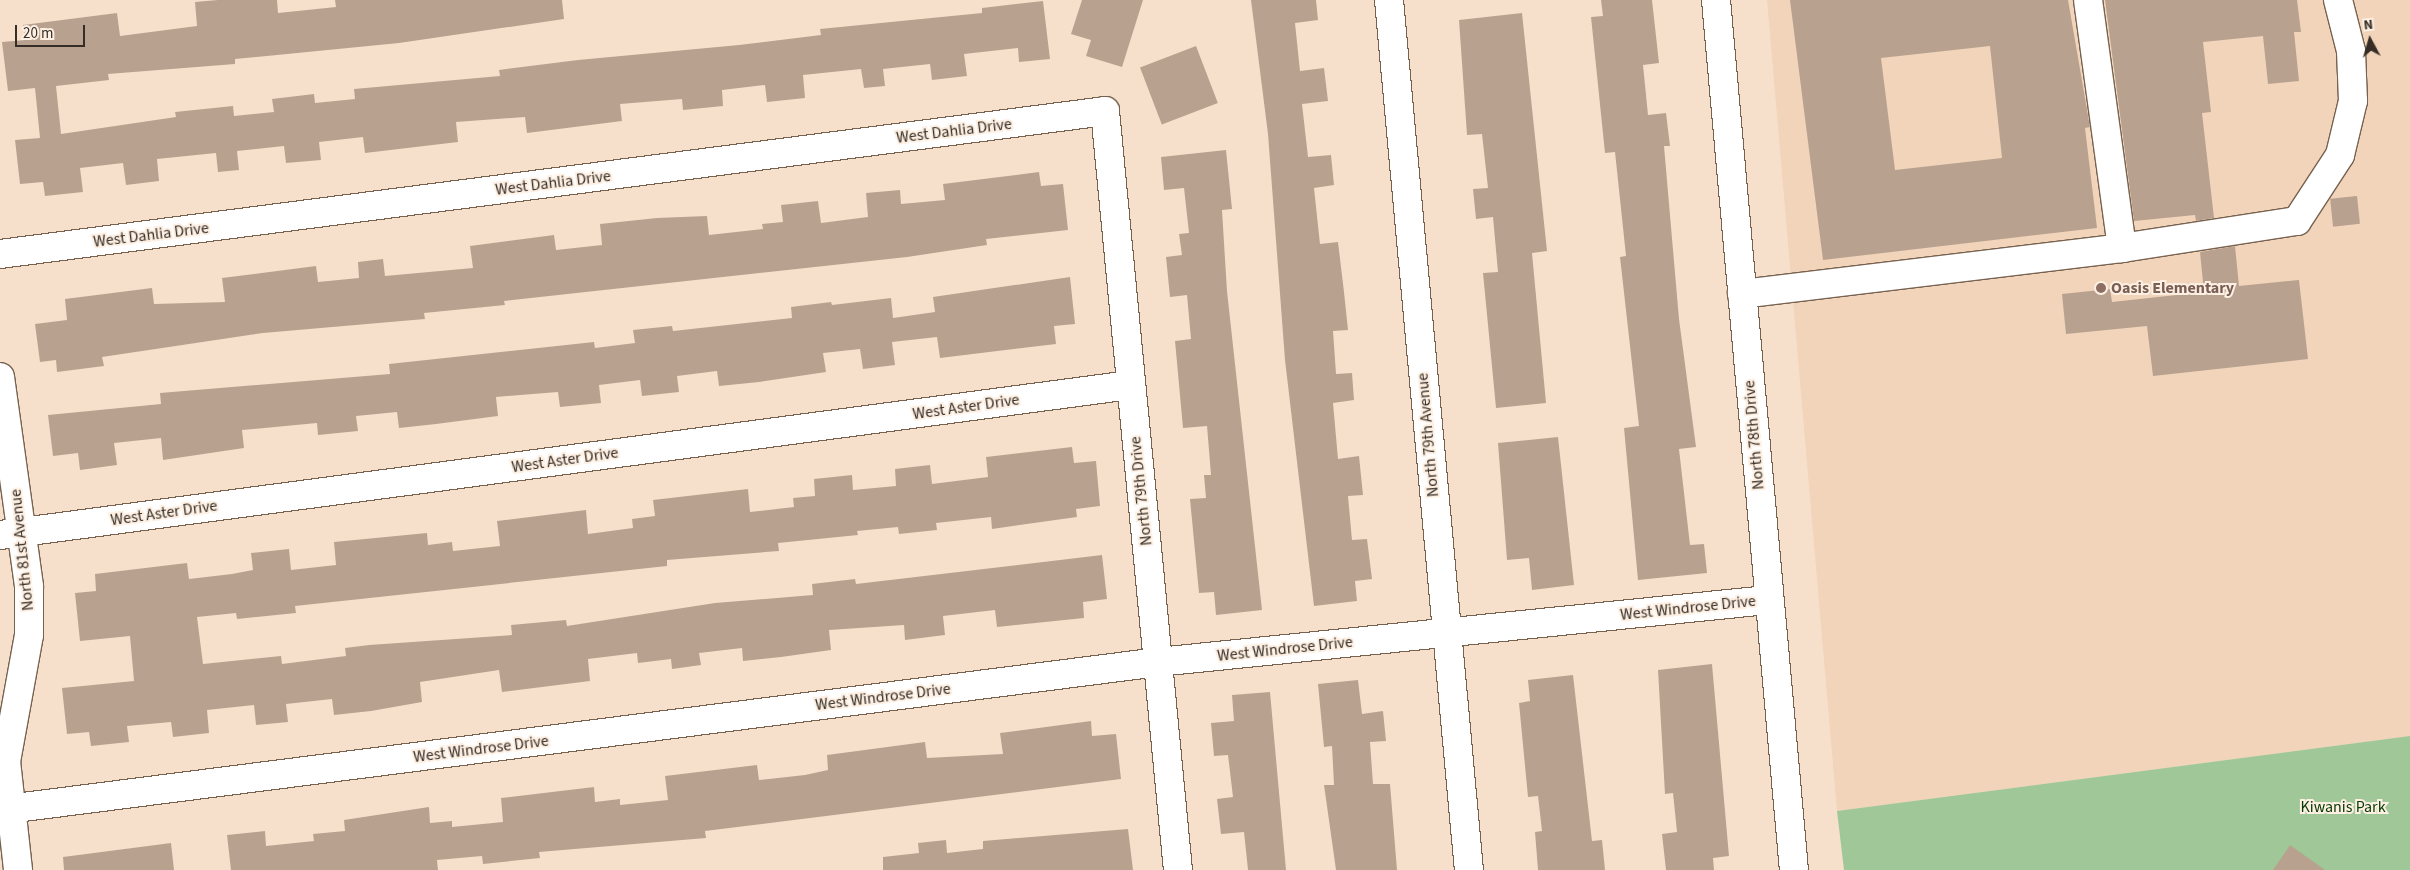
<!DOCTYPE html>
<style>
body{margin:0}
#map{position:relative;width:2410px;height:870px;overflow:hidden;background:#f7e0cb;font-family:"Source Sans 3",sans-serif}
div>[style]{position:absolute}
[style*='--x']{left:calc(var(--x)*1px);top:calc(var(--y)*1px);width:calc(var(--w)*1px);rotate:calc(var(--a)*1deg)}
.built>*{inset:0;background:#f1d4ba}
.green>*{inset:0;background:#9fc797}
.building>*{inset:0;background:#b8a28f;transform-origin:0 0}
.roads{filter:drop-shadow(1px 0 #776250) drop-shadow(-1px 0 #776250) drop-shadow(0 1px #776250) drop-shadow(0 -1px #776250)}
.minor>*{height:28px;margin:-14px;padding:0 14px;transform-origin:14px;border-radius:14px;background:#fff}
.dots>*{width:14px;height:14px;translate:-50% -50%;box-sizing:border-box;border:2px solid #fdefe2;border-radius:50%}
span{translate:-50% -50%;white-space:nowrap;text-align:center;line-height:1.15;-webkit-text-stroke:4px #fdefe2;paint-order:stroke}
.street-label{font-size:16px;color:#362e26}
.education-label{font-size:16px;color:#785e54;font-weight:700}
.left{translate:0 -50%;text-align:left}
.park-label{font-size:16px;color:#043800}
.north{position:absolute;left:2345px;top:15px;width:50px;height:50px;-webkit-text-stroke:4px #fdefe2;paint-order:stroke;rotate:354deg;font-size:14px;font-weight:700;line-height:20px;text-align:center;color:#362e26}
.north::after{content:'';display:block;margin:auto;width:18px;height:22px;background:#362e26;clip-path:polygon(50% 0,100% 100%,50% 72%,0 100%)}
.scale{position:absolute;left:15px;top:25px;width:70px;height:22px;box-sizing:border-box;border:2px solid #362e26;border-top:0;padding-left:6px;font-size:15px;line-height:18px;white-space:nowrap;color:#362e26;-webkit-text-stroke:4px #fdefe2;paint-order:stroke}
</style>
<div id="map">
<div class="built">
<div style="clip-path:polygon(1767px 0,2410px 0,2410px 736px,1837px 811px)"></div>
</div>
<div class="green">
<div style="clip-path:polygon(2410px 736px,2410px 870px,1844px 870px,1837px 811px)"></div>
</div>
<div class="building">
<div style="clip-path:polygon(218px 0,277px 0,278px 13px,336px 7px,335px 0,562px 0,564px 19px,399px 43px,235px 59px,235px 64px,108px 74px,109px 80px,56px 86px,61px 134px,176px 117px,175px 112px,233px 106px,234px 116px,274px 112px,272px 99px,314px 94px,315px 103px,355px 99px,354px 89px,500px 76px,499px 70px,578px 60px,739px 45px,821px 35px,820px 29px,982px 13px,982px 8px,1043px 1px,1050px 59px,1019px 62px,1018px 48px,964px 54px,967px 76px,932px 80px,930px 64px,883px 69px,885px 86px,864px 88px,861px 69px,803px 75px,805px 98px,767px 102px,765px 85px,722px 90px,723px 106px,683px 110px,682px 99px,620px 104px,622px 121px,527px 133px,525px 117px,456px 122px,458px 142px,365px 153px,363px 137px,319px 142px,321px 160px,286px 163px,284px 146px,237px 151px,239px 170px,218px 172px,216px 153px,157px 159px,159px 181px,126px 185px,123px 163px,80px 168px,83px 192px,45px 196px,43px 182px,20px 184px,15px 140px,40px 138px,35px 88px,8px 91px,2px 42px,25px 40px,23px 25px,117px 13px,120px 36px,197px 26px,195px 2px)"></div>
<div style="clip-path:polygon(1082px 0,1143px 0,1122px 67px,1086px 56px,1091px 40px,1071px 34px)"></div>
<div style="clip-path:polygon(1251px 0,1316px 0,1318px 20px,1295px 23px,1300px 71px,1324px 68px,1328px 101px,1302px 104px,1308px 157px,1331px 155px,1334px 185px,1314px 188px,1320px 244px,1338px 242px,1344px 292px,1348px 330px,1333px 331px,1336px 374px,1352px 373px,1354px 400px,1333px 403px,1338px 459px,1359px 456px,1363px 495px,1348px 496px,1352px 540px,1367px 539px,1372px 579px,1355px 581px,1357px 601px,1314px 606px,1285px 360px,1268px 134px)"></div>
<div style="clip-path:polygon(1601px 0,1652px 0,1659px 63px,1643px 65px,1648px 115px,1666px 113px,1670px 146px,1664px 146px,1679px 319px,1696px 447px,1679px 449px,1690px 545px,1704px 544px,1707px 573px,1638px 580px,1624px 428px,1639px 426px,1620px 257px,1626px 256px,1615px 152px,1605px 153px,1591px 17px,1603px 16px)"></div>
<div style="clip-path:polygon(evenodd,1790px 0,2068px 0,2090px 127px,2085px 128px,2097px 228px,1823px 260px,1790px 0,1990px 46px,2002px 158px,1895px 170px,1881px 58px,1990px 46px)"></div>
<div style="clip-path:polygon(2105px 0,2297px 0,2301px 32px,2294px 32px,2299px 81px,2268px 84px,2263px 36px,2203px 42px,2211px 112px,2202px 113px,2214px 218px,2196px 221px,2195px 215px,2134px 221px)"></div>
<div style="clip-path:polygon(1522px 13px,1547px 251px,1532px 253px,1546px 403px,1496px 408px,1483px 273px,1498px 272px,1493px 217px,1476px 219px,1473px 189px,1488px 188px,1482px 134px,1467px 135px,1459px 20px)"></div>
<div style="left:1196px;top:46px;width:61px;height:60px;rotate:69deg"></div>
<div style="clip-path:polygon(1226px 150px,1232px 209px,1222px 210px,1227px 291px,1262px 610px,1216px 615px,1214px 592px,1199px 593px,1190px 499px,1206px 498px,1204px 475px,1211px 475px,1207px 426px,1183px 428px,1175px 341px,1191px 339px,1187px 295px,1170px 297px,1166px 257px,1182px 255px,1179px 234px,1189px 233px,1184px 188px,1164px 190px,1161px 157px)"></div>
<div style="clip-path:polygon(1039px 172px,1041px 186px,1063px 184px,1068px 230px,986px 239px,987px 245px,907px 257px,504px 301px,505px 305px,424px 313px,425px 319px,263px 333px,102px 357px,104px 366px,57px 372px,56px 360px,40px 362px,35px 324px,67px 320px,65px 299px,152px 288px,154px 304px,225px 302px,222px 278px,316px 266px,318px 282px,359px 278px,358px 262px,383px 259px,385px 276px,473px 268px,470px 246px,554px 235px,556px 250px,602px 245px,600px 224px,657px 218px,707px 216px,709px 235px,763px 229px,762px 224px,783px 222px,781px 205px,818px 201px,821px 223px,868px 217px,866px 193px,900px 190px,901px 204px,945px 200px,943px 184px)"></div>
<div style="left:2357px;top:196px;width:28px;height:27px;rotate:84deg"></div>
<div style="clip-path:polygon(2235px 246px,2239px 286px,2299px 280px,2308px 359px,2153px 376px,2147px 326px,2066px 334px,2062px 294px,2110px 289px,2112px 302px,2204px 292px,2200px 252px)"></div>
<div style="clip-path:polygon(1070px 277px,1075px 324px,1054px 326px,1056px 344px,940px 358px,937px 337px,892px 342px,895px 365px,863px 369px,860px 349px,823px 353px,826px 372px,759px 382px,719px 386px,717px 371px,677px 376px,679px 392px,642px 396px,640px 380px,599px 385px,601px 403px,560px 407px,558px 392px,496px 397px,498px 416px,436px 424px,399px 428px,397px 412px,356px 416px,358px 431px,318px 435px,317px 423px,242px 430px,244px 448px,163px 460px,161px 438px,114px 443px,117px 465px,80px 470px,78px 453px,53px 456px,48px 415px,161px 404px,160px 393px,390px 374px,389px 364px,594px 342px,595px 348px,635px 343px,633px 330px,672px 326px,673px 331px,792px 318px,791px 307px,831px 302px,832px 305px,891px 298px,893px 318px,935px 312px,933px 297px)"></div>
<div style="clip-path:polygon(1558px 437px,1574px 585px,1532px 590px,1529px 558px,1507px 560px,1498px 443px)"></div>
<div style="clip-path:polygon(1072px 447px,1074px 463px,1096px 461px,1100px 506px,1076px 509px,1077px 517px,992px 529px,991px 517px,936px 523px,937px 530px,899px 534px,898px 527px,857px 531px,858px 535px,778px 543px,779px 551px,667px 560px,667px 566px,295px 606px,296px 613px,237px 619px,236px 613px,197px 617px,203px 664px,281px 656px,282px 664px,346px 656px,345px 648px,369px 645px,512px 635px,511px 625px,566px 620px,567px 626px,715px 603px,813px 595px,812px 584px,855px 579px,856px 584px,1102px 555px,1107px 599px,1083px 602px,1084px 618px,997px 627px,995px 610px,943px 616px,945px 635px,905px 640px,904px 625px,829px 630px,831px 650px,781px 657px,743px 661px,742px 648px,699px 653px,701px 665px,672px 669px,671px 659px,638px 663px,637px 653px,588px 659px,590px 681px,502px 692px,499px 670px,420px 682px,422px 702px,371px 711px,334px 715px,332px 699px,286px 704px,288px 722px,256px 725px,254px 705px,207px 710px,209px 733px,173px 737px,171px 722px,127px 726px,129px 742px,91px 746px,89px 732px,67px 734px,62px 688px,134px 681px,130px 636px,80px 641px,75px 593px,96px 591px,95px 574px,187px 563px,189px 579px,232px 574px,253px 570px,251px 553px,289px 549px,291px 570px,336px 565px,334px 542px,427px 533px,428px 545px,452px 542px,453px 551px,500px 546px,497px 521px,586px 510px,588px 534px,633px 528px,632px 519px,655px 516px,653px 500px,748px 489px,750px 512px,794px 507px,793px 498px,815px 496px,814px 479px,852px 475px,853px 490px,896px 486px,895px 469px,930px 465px,932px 484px,988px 477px,986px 457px)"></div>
<div style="clip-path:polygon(1712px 664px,1729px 856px,1713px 858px,1714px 870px,1666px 870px,1662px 834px,1677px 832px,1673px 793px,1665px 794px,1658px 670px)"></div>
<div style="clip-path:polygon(1573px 675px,1592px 841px,1602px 840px,1605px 870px,1538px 870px,1535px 832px,1542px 831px,1538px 796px,1528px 797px,1519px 703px,1530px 701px,1528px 680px)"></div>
<div style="clip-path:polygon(1358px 680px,1362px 714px,1383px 711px,1386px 741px,1370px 742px,1373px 784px,1390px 784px,1397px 870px,1336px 870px,1324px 785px,1334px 785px,1332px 746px,1324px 747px,1318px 684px)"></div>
<div style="clip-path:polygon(1270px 692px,1286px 870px,1248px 870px,1244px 832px,1221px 834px,1217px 799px,1233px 797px,1228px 755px,1214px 756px,1211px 723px,1234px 721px,1232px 695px)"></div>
<div style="clip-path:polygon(1091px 721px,1092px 736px,1116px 734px,1121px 779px,705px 831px,706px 838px,539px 852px,540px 858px,483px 864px,482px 856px,437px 860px,438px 870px,231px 870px,227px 835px,265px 831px,266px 846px,314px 841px,313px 834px,345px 831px,344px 820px,429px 807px,430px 823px,452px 821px,452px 827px,503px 822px,501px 798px,594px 787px,595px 802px,620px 799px,620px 805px,668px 800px,665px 776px,757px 765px,759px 780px,805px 775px,828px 770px,827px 755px,925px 742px,927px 758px,1003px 754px,1000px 733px)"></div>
<div style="clip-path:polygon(1128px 829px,1133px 870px,883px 870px,883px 857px,919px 853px,918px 843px,946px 840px,947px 853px,983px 849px,983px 841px)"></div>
<div style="clip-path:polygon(171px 843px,174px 870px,64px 870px,63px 857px)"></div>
<div style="clip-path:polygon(2290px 845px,2325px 870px,2273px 870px)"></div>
</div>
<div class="roads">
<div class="minor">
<div style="--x:1389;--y:0;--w:874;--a:84.75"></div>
<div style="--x:1716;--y:0;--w:873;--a:84.88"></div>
<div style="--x:2122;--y:248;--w:177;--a:-8.8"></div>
<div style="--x:2297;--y:221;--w:79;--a:-56.9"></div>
<div style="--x:2340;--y:155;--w:56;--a:-76.5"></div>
<div style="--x:2353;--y:101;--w:50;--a:-92.3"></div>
<div style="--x:2351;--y:51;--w:53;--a:-104.3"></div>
<div style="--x:0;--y:254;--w:1114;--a:-7.37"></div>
<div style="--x:1105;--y:111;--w:763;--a:84.51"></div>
<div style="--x:1742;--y:294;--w:383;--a:-6.9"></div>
<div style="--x:2122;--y:248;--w:250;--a:-97.8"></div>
<div style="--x:0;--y:377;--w:212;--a:82.1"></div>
<div style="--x:29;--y:587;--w:48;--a:90"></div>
<div style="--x:29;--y:635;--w:128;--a:100.3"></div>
<div style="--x:6;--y:761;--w:110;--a:83.7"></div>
<div style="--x:0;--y:535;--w:1140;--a:-7.56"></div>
<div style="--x:0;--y:810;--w:1167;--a:-7.28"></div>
<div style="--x:1158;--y:662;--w:612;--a:-5.81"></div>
</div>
</div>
<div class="dots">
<div style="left:2101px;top:288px;background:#8d6e63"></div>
</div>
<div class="street-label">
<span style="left:954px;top:131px;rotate:-7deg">West Dahlia Drive</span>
<span style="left:553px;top:183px;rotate:-7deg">West Dahlia Drive</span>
<span style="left:151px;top:235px;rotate:-7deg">West Dahlia Drive</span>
<span style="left:966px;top:407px;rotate:-8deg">West Aster Drive</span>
<span style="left:1428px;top:435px;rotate:-95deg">North 79th Avenue</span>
<span style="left:1754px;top:435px;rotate:-95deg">North 78th Drive</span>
<span style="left:565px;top:460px;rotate:-8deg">West Aster Drive</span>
<span style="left:1141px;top:491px;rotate:-96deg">North 79th Drive</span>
<span style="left:164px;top:513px;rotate:-8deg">West Aster Drive</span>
<span style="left:22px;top:550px;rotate:-96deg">North 81st Avenue</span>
<span style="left:1688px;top:608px;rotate:-6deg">West Windrose Drive</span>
<span style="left:1285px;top:649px;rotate:-6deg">West Windrose Drive</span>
<span style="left:883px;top:697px;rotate:-7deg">West Windrose Drive</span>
<span style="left:481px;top:749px;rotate:-7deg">West Windrose Drive</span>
</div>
<div class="education-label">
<span class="left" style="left:2111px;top:288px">Oasis Elementary</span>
</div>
<div class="park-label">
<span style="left:2343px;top:807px">Kiwanis Park</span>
</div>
<div class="north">N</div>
<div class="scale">20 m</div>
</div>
